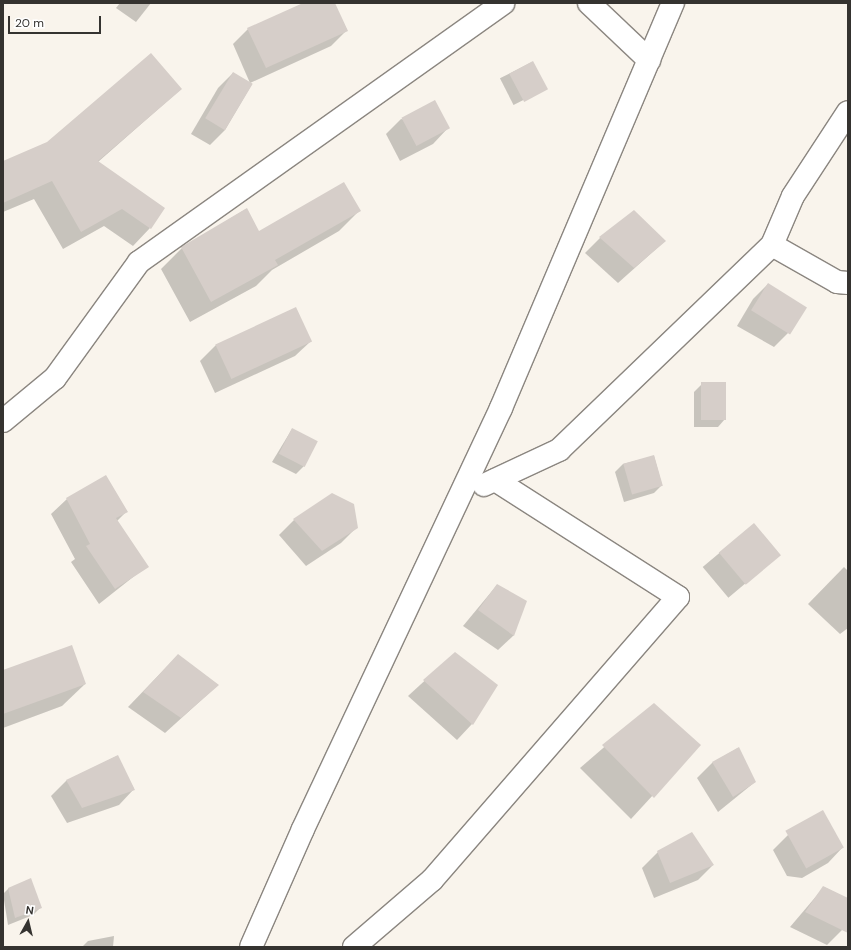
<!DOCTYPE html>
<style>
body{margin:0}
#map{position:relative;width:851px;height:950px;overflow:hidden;background:#f9f4ec;font-family:"DM Sans",sans-serif}
div>[style]{position:absolute}
[style*='--x']{left:calc(var(--x)*1px);top:calc(var(--y)*1px);width:calc(var(--w)*1px);rotate:calc(var(--a)*1deg)}
.shadow>*{inset:0;background:#0003;transform-origin:0 0}
.building>*{inset:0;background:#d6cec9;transform-origin:0 0}
.roads{filter:drop-shadow(1px 0 #8b8680) drop-shadow(-1px 0 #8b8680) drop-shadow(0 1px #8b8680) drop-shadow(0 -1px #8b8680)}
.street>*{height:22px;margin:-11px;padding:0 11px;transform-origin:11px;border-radius:11px;background:#fff}
span{translate:-50% -50%;white-space:nowrap;text-align:center;line-height:1.15;-webkit-text-stroke:3px #fff;paint-order:stroke}
.frame{position:absolute;inset:0;border:4px solid #353330;pointer-events:none}
.north{position:absolute;left:8px;top:902px;width:40px;height:40px;-webkit-text-stroke:3px #fff;paint-order:stroke;rotate:8deg;font-size:11px;font-weight:700;line-height:16px;text-align:center;color:#353330}
.north::after{content:'';display:block;margin:auto;width:14px;height:18px;background:#353330;clip-path:polygon(50% 0,100% 100%,50% 72%,0 100%)}
.scale{position:absolute;left:8px;top:16px;width:93px;height:18px;box-sizing:border-box;border:2px solid #353330;border-top:0;padding-left:5px;font-size:12px;line-height:14px;white-space:nowrap;color:#353330;-webkit-text-stroke:3px #fff;paint-order:stroke}
</style>
<div id="map">
<div class="shadow">
<div style="clip-path:polygon(120px 3px,151px 3px,136px 22px,116px 8px)"></div>
<div style="clip-path:polygon(305px 3px,334px 3px,347px 30px,331px 46px,250px 83px,233px 44px,248px 29px)"></div>
<div style="left:532px;top:62px;width:30px;height:36px;rotate:63deg"></div>
<div style="clip-path:polygon(233px 73px,252px 84px,225px 130px,210px 145px,191px 134px,218px 88px)"></div>
<div style="clip-path:polygon(181px 89px,98px 162px,150px 228px,133px 246px,104px 226px,63px 249px,34px 199px,3px 212px,3px 162px)"></div>
<div style="clip-path:polygon(401px 119px,448px 128px,433px 144px,400px 161px,386px 134px)"></div>
<div style="clip-path:polygon(246px 209px,259px 233px,359px 211px,339px 231px,272px 270px,256px 286px,190px 322px,161px 269px,182px 248px)"></div>
<div style="clip-path:polygon(600px 238px,665px 241px,618px 283px,585px 253px)"></div>
<div style="clip-path:polygon(768px 284px,790px 331px,774px 347px,737px 326px,753px 299px)"></div>
<div style="clip-path:polygon(311px 341px,295px 356px,215px 393px,200px 361px,216px 345px)"></div>
<div style="clip-path:polygon(702px 384px,725px 419px,718px 427px,694px 427px,694px 392px)"></div>
<div style="clip-path:polygon(292px 429px,304px 466px,296px 474px,272px 462px)"></div>
<div style="clip-path:polygon(654px 456px,662px 485px,654px 493px,624px 502px,615px 472px,623px 464px)"></div>
<div style="clip-path:polygon(67px 499px,126px 512px,117px 521px,147px 566px,99px 604px,71px 562px,75px 559px,51px 514px)"></div>
<div style="clip-path:polygon(294px 520px,357px 527px,341px 543px,306px 566px,279px 535px)"></div>
<div style="left:754px;top:524px;width:40px;height:67px;rotate:50deg"></div>
<div style="clip-path:polygon(844px 567px,848px 571px,848px 628px,840px 634px,808px 604px)"></div>
<div style="clip-path:polygon(497px 585px,514px 635px,498px 650px,463px 626px)"></div>
<div style="clip-path:polygon(455px 653px,472px 724px,457px 740px,408px 696px)"></div>
<div style="clip-path:polygon(178px 655px,218px 685px,165px 733px,128px 707px)"></div>
<div style="clip-path:polygon(3px 671px,85px 684px,62px 706px,3px 728px)"></div>
<div style="clip-path:polygon(654px 704px,699px 745px,631px 819px,580px 768px)"></div>
<div style="clip-path:polygon(738px 748px,755px 782px,718px 812px,697px 778px,712px 763px)"></div>
<div style="clip-path:polygon(117px 756px,134px 789px,119px 805px,67px 823px,51px 796px,66px 781px)"></div>
<div style="clip-path:polygon(788px 835px,843px 847px,828px 863px,802px 878px,787px 876px,773px 850px)"></div>
<div style="clip-path:polygon(658px 852px,713px 865px,698px 880px,654px 898px,642px 868px)"></div>
<div style="clip-path:polygon(824px 887px,848px 899px,848px 924px,827px 945px,790px 927px)"></div>
<div style="clip-path:polygon(9px 888px,40px 908px,33px 915px,8px 925px,3px 894px)"></div>
<div style="clip-path:polygon(114px 936px,113px 947px,82px 947px,88px 941px)"></div>
</div>
<div class="building">
<div style="clip-path:polygon(303px 3px,335px 3px,348px 31px,266px 68px,247px 28px)"></div>
<div style="clip-path:polygon(151px 53px,182px 89px,98px 161px,165px 208px,151px 229px,122px 209px,81px 232px,52px 181px,3px 203px,3px 161px,47px 142px)"></div>
<div style="left:533px;top:61px;width:32px;height:27px;rotate:62deg"></div>
<div style="left:233px;top:72px;width:23px;height:54px;rotate:31deg"></div>
<div style="left:435px;top:100px;width:32px;height:38px;rotate:62deg"></div>
<div style="clip-path:polygon(344px 182px,361px 211px,275px 260px,278px 265px,211px 302px,181px 247px,247px 208px,259px 231px)"></div>
<div style="clip-path:polygon(634px 210px,666px 241px,634px 268px,599px 237px)"></div>
<div style="left:768px;top:283px;width:46px;height:32px;rotate:32deg"></div>
<div style="left:296px;top:307px;width:38px;height:89px;rotate:65deg"></div>
<div style="left:726px;top:382px;width:38px;height:25px;rotate:90deg"></div>
<div style="left:292px;top:428px;width:29px;height:29px;rotate:27deg"></div>
<div style="left:654px;top:455px;width:32px;height:32px;rotate:74deg"></div>
<div style="clip-path:polygon(106px 475px,128px 512px,116px 518px,149px 567px,115px 589px,86px 546px,90px 544px,66px 498px)"></div>
<div style="clip-path:polygon(332px 493px,354px 504px,358px 528px,322px 551px,293px 519px)"></div>
<div style="left:754px;top:523px;width:42px;height:46px;rotate:50deg"></div>
<div style="clip-path:polygon(497px 584px,527px 601px,514px 636px,478px 610px)"></div>
<div style="clip-path:polygon(72px 645px,86px 684px,3px 714px,3px 670px)"></div>
<div style="clip-path:polygon(455px 652px,498px 685px,473px 725px,423px 680px)"></div>
<div style="clip-path:polygon(178px 654px,219px 685px,181px 718px,143px 692px)"></div>
<div style="clip-path:polygon(654px 703px,701px 745px,654px 798px,602px 745px)"></div>
<div style="clip-path:polygon(739px 747px,756px 782px,733px 797px,712px 762px)"></div>
<div style="clip-path:polygon(118px 755px,135px 790px,82px 808px,66px 780px)"></div>
<div style="left:823px;top:810px;width:43px;height:43px;rotate:61deg"></div>
<div style="clip-path:polygon(692px 832px,714px 865px,670px 883px,657px 851px)"></div>
<div style="clip-path:polygon(31px 878px,42px 908px,15px 918px,8px 888px)"></div>
<div style="clip-path:polygon(823px 886px,848px 898px,848px 933px,805px 912px)"></div>
</div>
<div class="roads">
<div class="street">
<div style="--x:589;--y:3;--w:83;--a:43.5"></div>
<div style="--x:772;--y:245;--w:53;--a:-66.8"></div>
<div style="--x:793;--y:196;--w:100;--a:-56.8"></div>
<div style="--x:3;--y:421;--w:67;--a:-39.6"></div>
<div style="--x:55;--y:378;--w:143;--a:-54.1"></div>
<div style="--x:139;--y:262;--w:447;--a:-35.4"></div>
<div style="--x:484;--y:485;--w:83;--a:-25"></div>
<div style="--x:559;--y:450;--w:296;--a:-43.9"></div>
<div style="--x:772;--y:245;--w:75;--a:29.6"></div>
<div style="--x:837;--y:282;--w:11;--a:5"></div>
<div style="--x:251;--y:947;--w:129;--a:-66.2"></div>
<div style="--x:303;--y:829;--w:465;--a:-64.8"></div>
<div style="--x:501;--y:408;--w:440;--a:-67"></div>
<div style="--x:354;--y:947;--w:103;--a:-40.7"></div>
<div style="--x:432;--y:880;--w:375;--a:-49"></div>
<div style="--x:678;--y:597;--w:217;--a:-147.4"></div>
</div>
</div>
<div class="frame"></div>
<div class="north">N</div>
<div class="scale">20 m</div>
</div>
